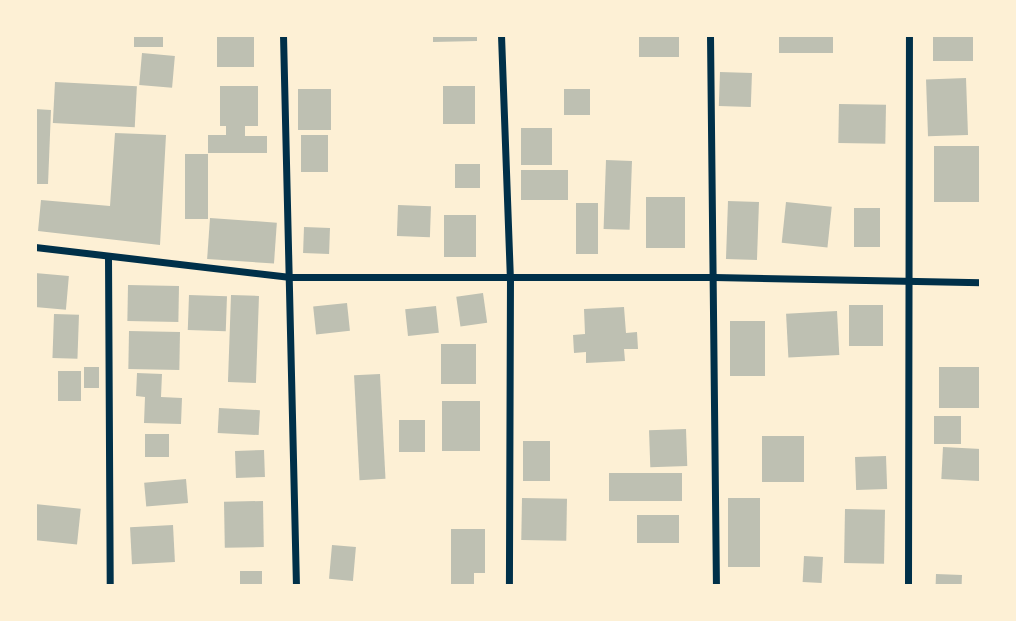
<!DOCTYPE html>
<style>
body{margin:0}
#map{position:relative;width:1016px;height:621px;overflow:hidden;background:#fdf0d5;font-family:Bitter,serif}
div>[style]{position:absolute}
[style*='--x']{left:calc(var(--x)*1px);top:calc(var(--y)*1px);width:calc(var(--w)*1px);rotate:calc(var(--a)*1deg)}
.building>*{inset:0;background:#bec0b2;transform-origin:0 0}
.minor>*{height:7px;margin:-3.5px;padding:0 3.5px;transform-origin:3.5px;border-radius:3.5px;background:#003049}
span{translate:-50% -50%;white-space:nowrap;text-align:center;line-height:1.15;-webkit-text-stroke:6px #fdf0d5;paint-order:stroke}
.frame{position:absolute;inset:0;border:37px solid #fdf0d5;pointer-events:none}
</style>
<div id="map">
<div class="building">
<div style="left:134px;top:35px;width:29px;height:12px"></div>
<div style="left:217px;top:35px;width:37px;height:32px"></div>
<div style="clip-path:polygon(433px 35px,477px 35px,477px 41px,433px 42px)"></div>
<div style="left:639px;top:35px;width:40px;height:22px"></div>
<div style="left:779px;top:35px;width:54px;height:18px"></div>
<div style="left:933px;top:35px;width:40px;height:26px"></div>
<div style="left:142px;top:53px;width:33px;height:32px;rotate:5deg"></div>
<div style="left:720px;top:72px;width:32px;height:34px;rotate:2deg"></div>
<div style="left:966px;top:78px;width:57px;height:40px;rotate:88deg"></div>
<div style="left:55px;top:82px;width:82px;height:41px;rotate:3deg"></div>
<div style="clip-path:polygon(220px 86px,258px 86px,258px 126px,245px 126px,245px 136px,267px 136px,267px 153px,208px 153px,208px 135px,226px 135px,226px 126px,220px 126px)"></div>
<div style="left:443px;top:86px;width:32px;height:38px"></div>
<div style="left:331px;top:89px;width:41px;height:33px;rotate:90deg"></div>
<div style="left:564px;top:89px;width:26px;height:26px"></div>
<div style="left:839px;top:104px;width:47px;height:39px;rotate:1deg"></div>
<div style="clip-path:polygon(35px 109px,51px 110px,48px 184px,35px 184px)"></div>
<div style="left:521px;top:128px;width:31px;height:37px"></div>
<div style="clip-path:polygon(115px 133px,166px 135px,160px 245px,38px 231px,41px 200px,110px 206px)"></div>
<div style="left:301px;top:135px;width:27px;height:37px"></div>
<div style="left:934px;top:146px;width:45px;height:56px"></div>
<div style="left:185px;top:154px;width:23px;height:65px"></div>
<div style="left:606px;top:160px;width:26px;height:69px;rotate:2deg"></div>
<div style="left:455px;top:164px;width:25px;height:24px"></div>
<div style="left:521px;top:170px;width:47px;height:30px"></div>
<div style="left:646px;top:197px;width:39px;height:51px"></div>
<div style="left:728px;top:201px;width:31px;height:58px;rotate:2deg"></div>
<div style="left:786px;top:202px;width:46px;height:41px;rotate:6deg"></div>
<div style="left:576px;top:203px;width:22px;height:51px"></div>
<div style="left:398px;top:205px;width:33px;height:31px;rotate:2deg"></div>
<div style="left:854px;top:208px;width:26px;height:39px"></div>
<div style="left:444px;top:215px;width:32px;height:42px"></div>
<div style="left:210px;top:218px;width:67px;height:41px;rotate:4deg"></div>
<div style="left:304px;top:227px;width:26px;height:26px;rotate:2deg"></div>
<div style="left:35px;top:273px;width:34px;height:34px;rotate:5deg"></div>
<div style="left:128px;top:285px;width:51px;height:36px;rotate:1deg"></div>
<div style="left:483px;top:293px;width:30px;height:27px;rotate:82deg"></div>
<div style="left:189px;top:295px;width:38px;height:35px;rotate:2deg"></div>
<div style="left:231px;top:295px;width:28px;height:87px;rotate:2deg"></div>
<div style="left:347px;top:303px;width:28px;height:34px;rotate:84deg"></div>
<div style="left:883px;top:305px;width:41px;height:34px;rotate:90deg"></div>
<div style="left:436px;top:306px;width:27px;height:31px;rotate:84deg"></div>
<div style="clip-path:polygon(624px 307px,626px 333px,637px 332px,638px 349px,624px 349px,625px 361px,586px 363px,586px 352px,574px 353px,573px 335px,585px 334px,584px 309px)"></div>
<div style="left:837px;top:311px;width:44px;height:51px;rotate:87deg"></div>
<div style="left:54px;top:314px;width:25px;height:44px;rotate:2deg"></div>
<div style="left:730px;top:321px;width:35px;height:55px"></div>
<div style="left:129px;top:331px;width:51px;height:38px;rotate:1deg"></div>
<div style="left:441px;top:344px;width:35px;height:40px"></div>
<div style="left:84px;top:367px;width:15px;height:21px"></div>
<div style="left:939px;top:367px;width:41px;height:41px"></div>
<div style="left:58px;top:371px;width:23px;height:30px"></div>
<div style="clip-path:polygon(137px 373px,162px 374px,161px 397px,182px 398px,181px 424px,144px 423px,145px 397px,136px 396px)"></div>
<div style="left:380px;top:374px;width:105px;height:26px;rotate:87deg"></div>
<div style="left:442px;top:401px;width:38px;height:50px"></div>
<div style="left:219px;top:408px;width:41px;height:25px;rotate:3deg"></div>
<div style="left:934px;top:416px;width:27px;height:28px"></div>
<div style="left:399px;top:420px;width:26px;height:32px"></div>
<div style="left:686px;top:429px;width:37px;height:37px;rotate:88deg"></div>
<div style="left:145px;top:434px;width:24px;height:23px"></div>
<div style="left:762px;top:436px;width:42px;height:46px"></div>
<div style="left:523px;top:441px;width:27px;height:40px"></div>
<div style="left:943px;top:447px;width:38px;height:32px;rotate:3deg"></div>
<div style="left:264px;top:450px;width:27px;height:29px;rotate:88deg"></div>
<div style="left:886px;top:456px;width:33px;height:31px;rotate:88deg"></div>
<div style="left:682px;top:473px;width:28px;height:73px;rotate:90deg"></div>
<div style="left:186px;top:479px;width:24px;height:42px;rotate:85deg"></div>
<div style="left:522px;top:498px;width:45px;height:42px;rotate:1deg"></div>
<div style="left:728px;top:498px;width:32px;height:69px"></div>
<div style="left:263px;top:501px;width:46px;height:39px;rotate:89deg"></div>
<div style="left:35px;top:504px;width:46px;height:36px;rotate:6deg"></div>
<div style="left:845px;top:509px;width:40px;height:54px;rotate:1deg"></div>
<div style="left:637px;top:515px;width:42px;height:28px"></div>
<div style="left:173px;top:525px;width:37px;height:43px;rotate:87deg"></div>
<div style="clip-path:polygon(451px 529px,485px 529px,485px 573px,474px 573px,474px 586px,451px 586px)"></div>
<div style="left:332px;top:545px;width:24px;height:34px;rotate:5deg"></div>
<div style="left:804px;top:556px;width:19px;height:26px;rotate:3deg"></div>
<div style="left:262px;top:571px;width:15px;height:22px;rotate:90deg"></div>
<div style="left:936px;top:574px;width:26px;height:12px;rotate:2deg"></div>
</div>
<div class="minor">
<div style="--x:283;--y:35;--w:551;--a:88.65"></div>
<div style="--x:501;--y:35;--w:241;--a:87.9"></div>
<div style="--x:510;--y:276;--w:310;--a:90.2"></div>
<div style="--x:710;--y:35;--w:551;--a:89.38"></div>
<div style="--x:35;--y:247;--w:257;--a:6.7"></div>
<div style="--x:290;--y:277;--w:424;--a:0"></div>
<div style="--x:714;--y:277;--w:267;--a:1.1"></div>
<div style="--x:108;--y:256;--w:330;--a:89.7"></div>
<div style="--x:908;--y:586;--w:551;--a:-89.9"></div>
</div>
<div class="frame"></div>
</div>
